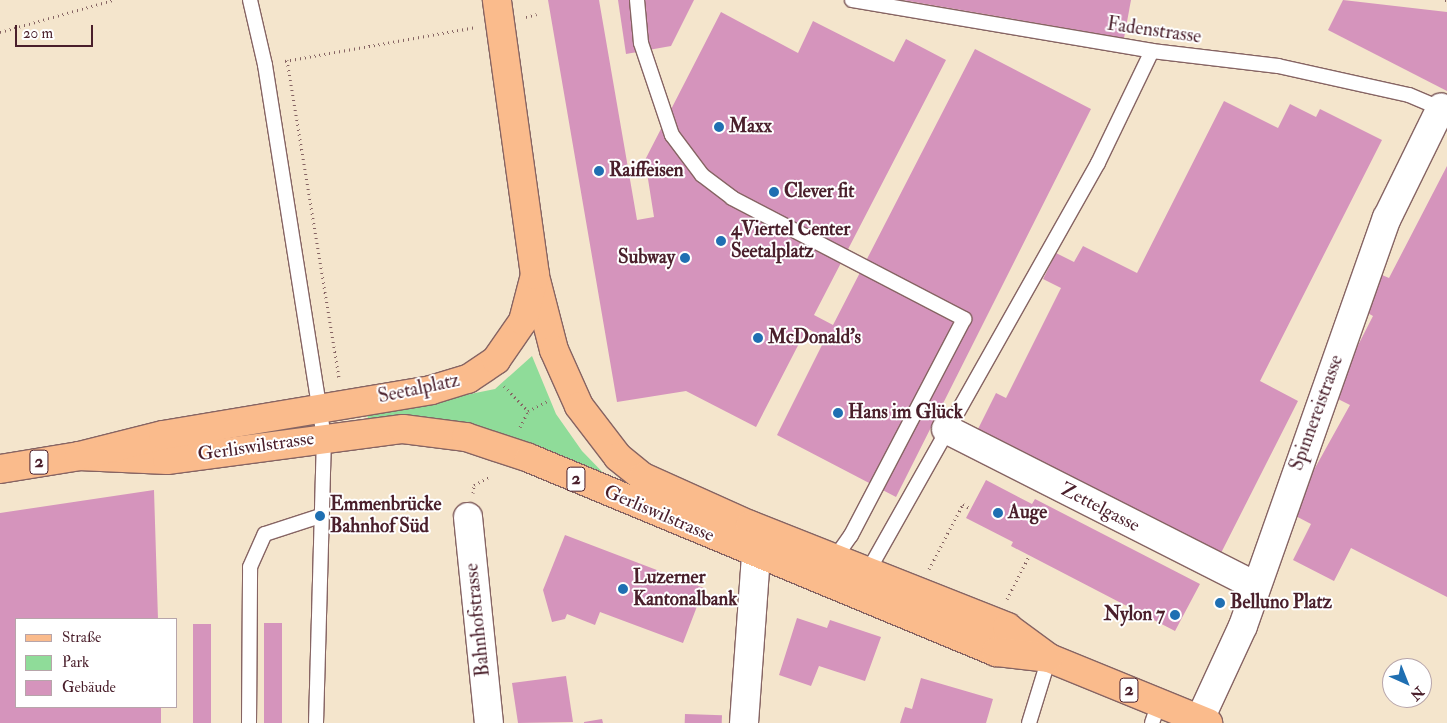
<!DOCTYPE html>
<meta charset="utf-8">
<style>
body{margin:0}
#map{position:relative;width:1447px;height:723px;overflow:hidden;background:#f4e5cc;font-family:"IM FELL Double Pica",serif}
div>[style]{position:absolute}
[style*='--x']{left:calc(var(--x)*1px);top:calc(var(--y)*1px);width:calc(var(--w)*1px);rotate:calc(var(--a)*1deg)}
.green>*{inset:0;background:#8fdc99}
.building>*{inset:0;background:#d594bc;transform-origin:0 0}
.path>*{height:3px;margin-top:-1.5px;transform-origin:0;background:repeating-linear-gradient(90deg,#866463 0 1px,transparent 0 5px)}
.roads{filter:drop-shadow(1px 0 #866463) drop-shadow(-1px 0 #866463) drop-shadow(0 1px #866463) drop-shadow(0 -1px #866463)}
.service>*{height:14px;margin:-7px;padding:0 7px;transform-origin:7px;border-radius:7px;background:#fff}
.minor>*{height:28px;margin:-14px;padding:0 14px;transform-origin:14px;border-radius:14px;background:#fff}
.primary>*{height:28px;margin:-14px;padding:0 14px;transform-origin:14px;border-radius:14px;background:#fabb8c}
.dots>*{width:14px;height:14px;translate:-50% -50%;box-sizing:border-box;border:2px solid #fff;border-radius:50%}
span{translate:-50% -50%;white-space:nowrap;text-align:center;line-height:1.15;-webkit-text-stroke:4px #fff;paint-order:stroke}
.shield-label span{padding:1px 4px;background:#fff;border:1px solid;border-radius:4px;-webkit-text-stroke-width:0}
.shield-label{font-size:18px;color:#4a1f2b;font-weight:700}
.street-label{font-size:19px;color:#4a1f2b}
.poi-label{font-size:19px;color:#4a1f2b;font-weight:700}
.left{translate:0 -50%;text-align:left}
.right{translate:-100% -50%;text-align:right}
.legend{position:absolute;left:15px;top:618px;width:162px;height:90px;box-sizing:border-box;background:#fff;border:1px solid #b7a5aa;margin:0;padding:6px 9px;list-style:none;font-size:15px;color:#4a1f2b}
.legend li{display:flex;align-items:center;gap:10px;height:25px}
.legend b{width:25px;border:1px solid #b7a5aa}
.north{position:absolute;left:1382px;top:658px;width:50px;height:50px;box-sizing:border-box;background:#fff;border:1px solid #b7a5aa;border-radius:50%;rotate:136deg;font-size:14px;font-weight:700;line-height:20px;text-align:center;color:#4a1f2b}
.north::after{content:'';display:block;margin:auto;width:18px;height:22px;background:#1f6fb2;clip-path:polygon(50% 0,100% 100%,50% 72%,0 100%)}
.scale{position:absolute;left:15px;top:25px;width:78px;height:22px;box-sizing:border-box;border:2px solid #4a1f2b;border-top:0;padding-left:6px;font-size:15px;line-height:18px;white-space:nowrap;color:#4a1f2b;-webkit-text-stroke:4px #fff;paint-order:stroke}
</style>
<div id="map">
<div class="green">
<div style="clip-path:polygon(532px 356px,556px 414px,582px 451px,613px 483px,369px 422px,367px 415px,495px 389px)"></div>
</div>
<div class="building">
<div style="clip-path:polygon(548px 0,599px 0,637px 220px,654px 217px,645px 160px,721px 12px,798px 53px,813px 21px,894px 62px,906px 39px,946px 60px,814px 315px,833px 325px,975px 49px,1091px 109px,896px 497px,777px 435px,825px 339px,807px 328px,756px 427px,686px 391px,617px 402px)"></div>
<div style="clip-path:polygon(618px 0,694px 0,671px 46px,626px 54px)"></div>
<div style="clip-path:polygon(902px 0,1131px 0,1124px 38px)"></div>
<div style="clip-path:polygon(1343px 0,1447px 12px,1447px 91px,1328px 30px)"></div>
<div style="clip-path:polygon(1224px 101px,1278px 128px,1290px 104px,1316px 117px,1320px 109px,1382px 140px,1260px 381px,1298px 401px,1220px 555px,976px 433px,996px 393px,1006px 398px,1061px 288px,1043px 279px,1056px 253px,1074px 262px,1083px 246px,1137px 273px)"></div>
<div style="clip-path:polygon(1447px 166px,1447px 597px,1351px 548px,1334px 581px,1293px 560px,1311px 524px,1290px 513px,1350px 405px,1332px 396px,1373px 316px,1364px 311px,1382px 275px,1389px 278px)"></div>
<div style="clip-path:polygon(986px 480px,1032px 504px,1035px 499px,1200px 584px,1175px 631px,1011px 546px,1013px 542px,966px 518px)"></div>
<div style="clip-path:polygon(154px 490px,158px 619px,16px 619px,16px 707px,161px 707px,161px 723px,0 723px,0 513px)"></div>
<div style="clip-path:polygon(565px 535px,704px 588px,683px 643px,600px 612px,595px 625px,567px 614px,565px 619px,552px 622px,543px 590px)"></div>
<div style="clip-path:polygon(797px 618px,827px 628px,830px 620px,881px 637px,865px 681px,819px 666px,811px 686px,779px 675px)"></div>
<div style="left:264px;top:623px;width:18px;height:100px"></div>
<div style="left:193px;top:624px;width:18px;height:99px"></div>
<div style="clip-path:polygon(566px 676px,573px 722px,518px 723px,512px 683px)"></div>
<div style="clip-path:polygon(921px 678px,993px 699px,986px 723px,900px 723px,905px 707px,912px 709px)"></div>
<div style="left:685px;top:714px;width:37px;height:9px;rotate:2deg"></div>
<div style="clip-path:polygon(602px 719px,603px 723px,584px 723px,584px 722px)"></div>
</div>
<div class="path">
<div style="--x:1445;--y:0;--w:2;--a:0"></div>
<div style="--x:526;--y:17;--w:11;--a:-15"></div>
<div style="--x:0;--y:32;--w:117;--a:-15.8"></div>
<div style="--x:287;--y:60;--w:322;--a:80.7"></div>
<div style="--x:285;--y:61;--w:194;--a:-10.1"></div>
<div style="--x:504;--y:386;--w:35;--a:46"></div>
<div style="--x:520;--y:427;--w:18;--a:-63"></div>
<div style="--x:528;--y:411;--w:22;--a:-27"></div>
<div style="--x:473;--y:493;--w:8;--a:-83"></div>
<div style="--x:474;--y:485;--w:17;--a:-28"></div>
<div style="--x:929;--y:569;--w:73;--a:-62.4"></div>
<div style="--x:963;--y:504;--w:9;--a:32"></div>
<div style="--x:1007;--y:599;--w:48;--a:-62.9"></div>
</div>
<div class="roads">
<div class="service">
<div style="--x:250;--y:0;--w:67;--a:77"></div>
<div style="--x:265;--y:65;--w:377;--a:81"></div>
<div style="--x:324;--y:437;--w:286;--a:91.6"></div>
<div style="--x:637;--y:0;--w:43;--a:84.7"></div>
<div style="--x:641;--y:43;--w:97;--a:71.4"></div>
<div style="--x:672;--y:135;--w:50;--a:53.1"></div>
<div style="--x:702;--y:175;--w:38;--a:37"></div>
<div style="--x:732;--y:198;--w:262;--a:27.5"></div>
<div style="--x:964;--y:319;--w:244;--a:117.6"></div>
<div style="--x:851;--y:535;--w:29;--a:125"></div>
<div style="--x:852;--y:0;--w:304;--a:9.6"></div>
<div style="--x:1152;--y:51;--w:127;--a:6.8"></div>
<div style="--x:1278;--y:66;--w:134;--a:12.5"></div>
<div style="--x:1409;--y:95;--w:39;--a:23"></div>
<div style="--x:867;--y:573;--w:471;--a:-60.6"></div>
<div style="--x:1098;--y:163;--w:124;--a:-64.3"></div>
<div style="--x:249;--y:723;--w:156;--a:-89.6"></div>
<div style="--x:250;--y:567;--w:36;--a:-66"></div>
<div style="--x:265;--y:534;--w:58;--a:-18.1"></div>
<div style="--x:1029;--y:723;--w:68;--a:-72.9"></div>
<div style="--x:1152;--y:723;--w:21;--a:-71"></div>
</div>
<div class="minor">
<div style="--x:946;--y:429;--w:347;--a:26.9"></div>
<div style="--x:468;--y:517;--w:207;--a:84.2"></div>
<div style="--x:1200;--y:719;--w:102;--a:-65.2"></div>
<div style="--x:1243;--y:626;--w:433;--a:-70.6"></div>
<div style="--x:1387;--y:218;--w:123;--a:-63.9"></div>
<div style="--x:744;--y:723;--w:169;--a:-85.9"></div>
</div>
<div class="primary">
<div style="--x:536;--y:280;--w:72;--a:75.6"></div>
<div style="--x:554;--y:350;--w:61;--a:65.9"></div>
<div style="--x:579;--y:406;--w:64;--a:52.6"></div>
<div style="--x:618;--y:457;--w:32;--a:39"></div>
<div style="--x:643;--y:477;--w:117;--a:24.2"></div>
<div style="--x:750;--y:525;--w:277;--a:21.6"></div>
<div style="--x:1007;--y:627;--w:52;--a:36.4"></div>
<div style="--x:1049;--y:658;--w:172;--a:22.2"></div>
<div style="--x:79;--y:456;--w:88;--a:2.6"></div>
<div style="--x:167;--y:460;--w:238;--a:-7.5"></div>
<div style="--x:403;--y:429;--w:64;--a:7.2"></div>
<div style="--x:466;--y:437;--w:66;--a:18.4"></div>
<div style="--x:529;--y:458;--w:506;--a:22.56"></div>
<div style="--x:996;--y:652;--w:53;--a:6.5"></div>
<div style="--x:0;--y:469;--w:80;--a:-9.3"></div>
<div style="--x:79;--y:456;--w:87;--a:-14"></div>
<div style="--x:163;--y:435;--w:272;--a:-9.5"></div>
<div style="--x:431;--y:390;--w:39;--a:-17"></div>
<div style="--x:468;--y:379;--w:34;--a:-34"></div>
<div style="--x:496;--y:360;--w:47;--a:-55.3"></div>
<div style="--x:523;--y:321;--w:48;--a:-75.4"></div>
<div style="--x:535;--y:275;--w:278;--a:-97.9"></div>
</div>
</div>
<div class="dots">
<div style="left:719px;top:127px;background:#1f6fb2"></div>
<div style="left:599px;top:171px;background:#1f6fb2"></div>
<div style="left:774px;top:192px;background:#1f6fb2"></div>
<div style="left:721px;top:241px;background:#1f6fb2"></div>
<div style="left:685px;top:258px;background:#1f6fb2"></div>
<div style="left:758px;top:338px;background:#1f6fb2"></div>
<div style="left:838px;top:413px;background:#1f6fb2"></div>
<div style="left:998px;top:513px;background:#1f6fb2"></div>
<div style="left:320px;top:516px;background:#1f6fb2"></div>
<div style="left:623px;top:589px;background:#1f6fb2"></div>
<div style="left:1220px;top:603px;background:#1f6fb2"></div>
<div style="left:1175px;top:615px;background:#1f6fb2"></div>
</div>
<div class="shield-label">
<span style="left:39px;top:462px">2</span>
<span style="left:576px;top:479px">2</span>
<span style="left:1129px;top:690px">2</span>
</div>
<div class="street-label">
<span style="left:1154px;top:31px;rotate:8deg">Fadenstrasse</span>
<span style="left:419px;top:389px;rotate:-12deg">Seetalplatz</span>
<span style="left:1317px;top:413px;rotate:-70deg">Spinnereistrasse</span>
<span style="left:256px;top:447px;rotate:-8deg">Gerliswilstrasse</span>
<span style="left:1100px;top:508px;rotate:27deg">Zettelgasse</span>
<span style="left:659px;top:514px;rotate:23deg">Gerliswilstrasse</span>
<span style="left:478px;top:620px;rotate:-96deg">Bahnhofstrasse</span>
</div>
<div class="poi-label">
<span class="left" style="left:729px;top:127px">Maxx</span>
<span class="left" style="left:609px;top:171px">Raiffeisen</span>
<span class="left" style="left:784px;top:192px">Clever fit</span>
<span class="left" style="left:731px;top:241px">4Viertel Center<br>Seetalplatz</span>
<span class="right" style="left:675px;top:258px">Subway</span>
<span class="left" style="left:768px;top:338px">McDonald's</span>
<span class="left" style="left:848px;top:413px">Hans im Glück</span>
<span class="left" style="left:330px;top:516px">Emmenbrücke<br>Bahnhof Süd</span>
<span class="left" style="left:1008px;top:513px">Auge</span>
<span class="left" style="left:633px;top:589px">Luzerner<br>Kantonalbank</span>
<span class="left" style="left:1230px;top:603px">Belluno Platz</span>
<span class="right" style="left:1165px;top:615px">Nylon 7</span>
</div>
<ul class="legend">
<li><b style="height:6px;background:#fabb8c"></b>Straße</li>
<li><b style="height:14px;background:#8fdc99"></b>Park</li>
<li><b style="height:14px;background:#d594bc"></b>Gebäude</li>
</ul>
<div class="north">N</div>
<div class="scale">20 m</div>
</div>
